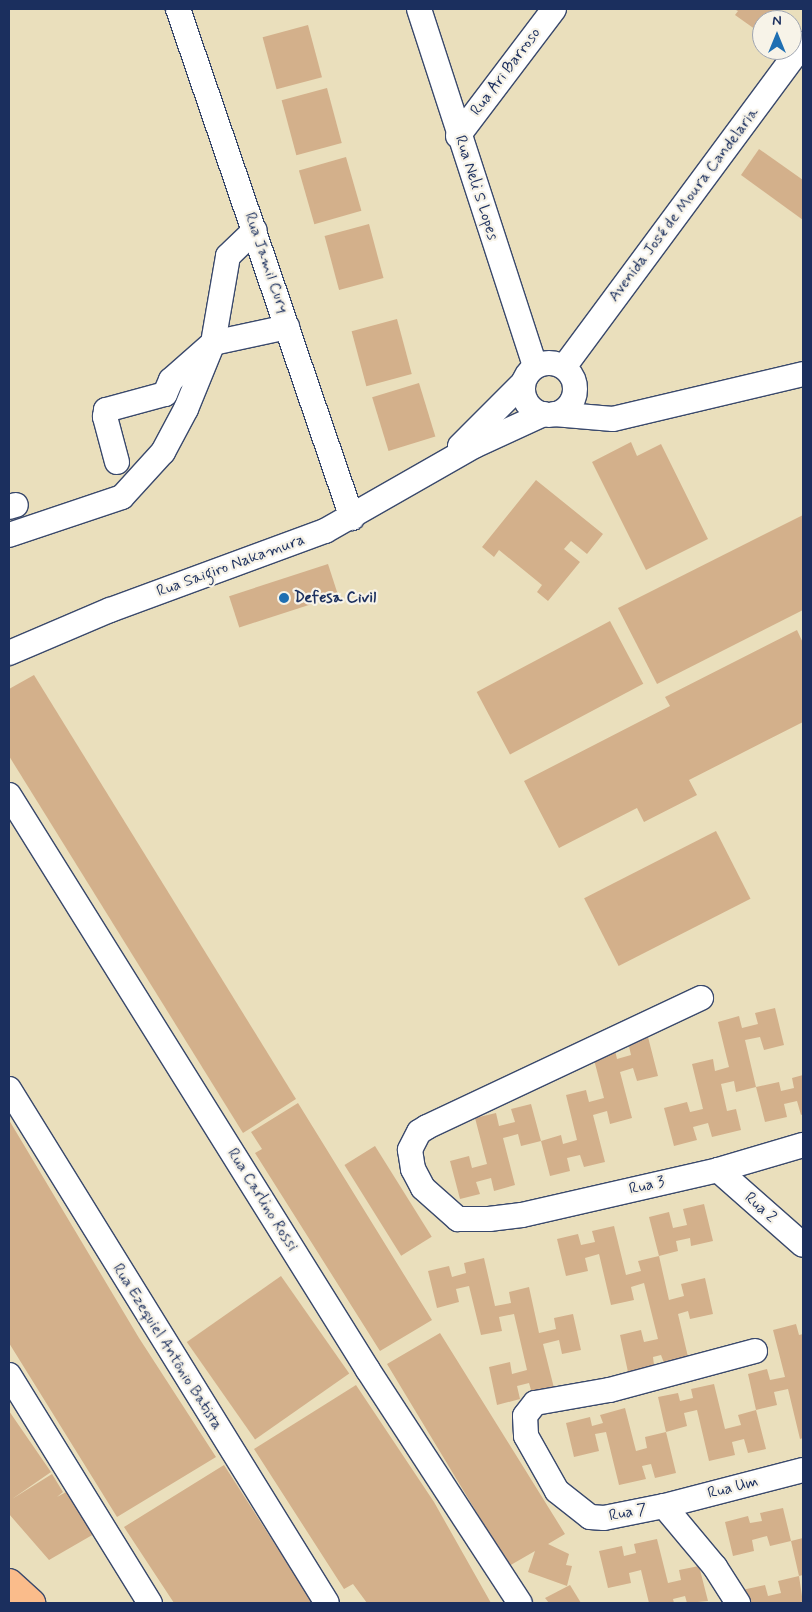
<!DOCTYPE html>
<meta charset="utf-8">
<style>
body{margin:0}
#map{position:relative;width:812px;height:1612px;overflow:hidden;background:#eadfbc;font-family:Mynerve,sans-serif}
div>[style]{position:absolute}
[style*='--x']{left:calc(var(--x)*1px);top:calc(var(--y)*1px);width:calc(var(--w)*1px);rotate:calc(var(--a)*1deg)}
.building>*{inset:0;background:#d3b08b;transform-origin:0 0}
.roads{filter:drop-shadow(1px 0 #3a496c) drop-shadow(-1px 0 #3a496c) drop-shadow(0 1px #3a496c) drop-shadow(0 -1px #3a496c)}
.street>*{height:24px;margin:-12px;padding:0 12px;transform-origin:12px;border-radius:12px;background:#fff}
.street>.ring{margin:-12px;padding:0;box-sizing:content-box;background:none;border:24px solid #fff;border-radius:50%}
.primary>*{height:28px;margin:-14px;padding:0 14px;transform-origin:14px;border-radius:14px;background:#fabc8b}
.dots>*{width:14px;height:14px;translate:-50% -50%;box-sizing:border-box;border:2px solid #f7f3e8;border-radius:50%}
span{translate:-50% -50%;white-space:nowrap;text-align:center;line-height:1.15;-webkit-text-stroke:4.5px #f7f3e8;paint-order:stroke}
.street-label{font-size:16px;color:#1b2f5e}
.poi-label{font-size:16px;color:#1b2f5e;font-weight:700}
.left{translate:0 -50%;text-align:left}
.frame{position:absolute;inset:0;border:10px solid #1b2f5e;pointer-events:none}
.north{position:absolute;left:752px;top:10px;width:50px;height:50px;box-sizing:border-box;background:#f7f3e8;border:1px solid #9fa5b1;border-radius:50%;rotate:0deg;font-size:14px;font-weight:700;line-height:20px;text-align:center;color:#1b2f5e}
.north::after{content:'';display:block;margin:auto;width:18px;height:22px;background:#1f6fb2;clip-path:polygon(50% 0,100% 100%,50% 72%,0 100%)}
</style>
<div id="map">
<div class="building">
<div style="clip-path:polygon(734px 9px,775px 9px,767px 20px,762px 20px,759px 32px,735px 15px,738px 11px)"></div>
<div style="left:308px;top:25px;width:54px;height:47px;rotate:75deg"></div>
<div style="left:327px;top:88px;width:57px;height:47px;rotate:75deg"></div>
<div style="clip-path:polygon(759px 149px,803px 180px,803px 220px,741px 175px)"></div>
<div style="left:346px;top:157px;width:56px;height:49px;rotate:74deg"></div>
<div style="left:369px;top:224px;width:56px;height:46px;rotate:75deg"></div>
<div style="left:397px;top:319px;width:57px;height:47px;rotate:75deg"></div>
<div style="left:419px;top:383px;width:56px;height:49px;rotate:73deg"></div>
<div style="clip-path:polygon(631px 442px,637px 456px,661px 444px,708px 539px,646px 570px,592px 462px)"></div>
<div style="clip-path:polygon(536px 480px,603px 534px,587px 554px,571px 541px,564px 549px,580px 562px,548px 601px,537px 592px,542px 585px,499px 550px,494px 557px,482px 547px)"></div>
<div style="clip-path:polygon(803px 515px,803px 610px,657px 684px,618px 608px)"></div>
<div style="left:328px;top:564px;width:33px;height:104px;rotate:72deg"></div>
<div style="left:610px;top:621px;width:71px;height:151px;rotate:62deg"></div>
<div style="clip-path:polygon(797px 630px,803px 643px,803px 722px,689px 780px,697px 795px,644px 822px,637px 808px,559px 848px,524px 781px,670px 706px,665px 697px)"></div>
<div style="clip-path:polygon(34px 675px,296px 1099px,243px 1133px,9px 756px,9px 689px)"></div>
<div style="left:716px;top:831px;width:76px;height:148px;rotate:63deg"></div>
<div style="clip-path:polygon(775px 1008px,784px 1045px,764px 1050px,760px 1037px,745px 1040px,756px 1087px,736px 1092px,734px 1081px,721px 1084px,727px 1111px,736px 1109px,741px 1130px,712px 1137px,708px 1123px,693px 1127px,697px 1140px,674px 1146px,664px 1108px,687px 1102px,690px 1112px,703px 1109px,692px 1064px,713px 1059px,715px 1071px,729px 1067px,718px 1022px,739px 1016px,742px 1028px,758px 1024px,755px 1013px)"></div>
<div style="clip-path:polygon(648px 1037px,658px 1076px,637px 1081px,633px 1068px,620px 1072px,632px 1118px,610px 1124px,607px 1111px,593px 1115px,605px 1162px,584px 1167px,580px 1155px,567px 1158px,570px 1171px,550px 1176px,541px 1141px,521px 1146px,518px 1134px,503px 1138px,515px 1185px,494px 1191px,491px 1178px,476px 1182px,480px 1194px,460px 1199px,450px 1161px,469px 1156px,472px 1168px,487px 1164px,475px 1118px,496px 1113px,499px 1126px,515px 1122px,511px 1109px,531px 1104px,541px 1141px,561px 1135px,563px 1144px,577px 1140px,566px 1095px,586px 1090px,589px 1102px,604px 1098px,592px 1052px,614px 1046px,617px 1059px,631px 1055px,628px 1042px)"></div>
<div style="clip-path:polygon(803px 1075px,803px 1114px,801px 1115px,797px 1101px,784px 1104px,787px 1117px,765px 1122px,756px 1087px,779px 1082px,781px 1091px,794px 1088px,792px 1078px)"></div>
<div style="clip-path:polygon(298px 1103px,432px 1320px,380px 1351px,255px 1153px,262px 1149px,251px 1132px)"></div>
<div style="clip-path:polygon(9px 1120px,139px 1338px,216px 1457px,117px 1517px,9px 1343px)"></div>
<div style="left:375px;top:1146px;width:107px;height:36px;rotate:58deg"></div>
<div style="clip-path:polygon(704px 1204px,713px 1241px,691px 1246px,690px 1238px,676px 1241px,678px 1251px,659px 1256px,669px 1300px,684px 1296px,681px 1284px,705px 1278px,713px 1314px,690px 1319px,688px 1311px,678px 1314px,688px 1357px,664px 1363px,661px 1355px,653px 1357px,654px 1365px,628px 1372px,620px 1335px,641px 1330px,644px 1342px,658px 1339px,644px 1283px,631px 1287px,634px 1300px,611px 1305px,599px 1254px,585px 1258px,588px 1271px,566px 1276px,557px 1239px,578px 1234px,581px 1245px,595px 1242px,592px 1231px,614px 1226px,626px 1275px,641px 1271px,638px 1261px,659px 1256px,649px 1217px,669px 1212px,673px 1228px,687px 1225px,683px 1209px)"></div>
<div style="clip-path:polygon(484px 1258px,495px 1306px,511px 1303px,509px 1292px,529px 1287px,539px 1333px,556px 1329px,554px 1318px,573px 1314px,581px 1350px,562px 1354px,559px 1340px,543px 1344px,555px 1392px,533px 1397px,529px 1383px,517px 1386px,520px 1399px,497px 1405px,489px 1367px,510px 1362px,512px 1374px,527px 1370px,514px 1314px,499px 1317px,502px 1331px,481px 1335px,469px 1286px,456px 1289px,459px 1302px,437px 1308px,428px 1271px,449px 1266px,452px 1277px,466px 1273px,464px 1263px)"></div>
<div style="left:281px;top:1276px;width:119px;height:115px;rotate:55deg"></div>
<div style="clip-path:polygon(796px 1324px,799px 1335px,803px 1334px,803px 1438px,800px 1439px,788px 1389px,774px 1392px,777px 1405px,756px 1410px,748px 1374px,767px 1369px,770px 1380px,785px 1377px,773px 1330px)"></div>
<div style="clip-path:polygon(440px 1333px,565px 1534px,548px 1544px,569px 1554px,566px 1565px,572px 1566px,567px 1586px,528px 1572px,535px 1551px,509px 1566px,387px 1364px)"></div>
<div style="clip-path:polygon(714px 1384px,725px 1429px,741px 1425px,738px 1415px,756px 1410px,766px 1449px,748px 1453px,744px 1439px,732px 1442px,735px 1455px,709px 1461px,697px 1410px,684px 1413px,687px 1426px,666px 1432px,658px 1397px,678px 1393px,680px 1401px,693px 1398px,691px 1389px)"></div>
<div style="clip-path:polygon(356px 1385px,434px 1502px,491px 1603px,367px 1603px,353px 1584px,344px 1589px,254px 1449px)"></div>
<div style="clip-path:polygon(625px 1408px,636px 1451px,647px 1448px,645px 1437px,666px 1432px,676px 1473px,655px 1478px,651px 1464px,642px 1466px,646px 1479px,619px 1485px,606px 1432px,595px 1434px,599px 1451px,574px 1457px,566px 1423px,590px 1417px,592px 1426px,603px 1423px,600px 1415px)"></div>
<div style="clip-path:polygon(9px 1411px,51px 1472px,12px 1499px,52px 1474px,63px 1492px,57px 1497px,66px 1492px,94px 1534px,49px 1560px,9px 1514px)"></div>
<div style="clip-path:polygon(224px 1465px,276px 1546px,314px 1603px,174px 1603px,124px 1527px)"></div>
<div style="clip-path:polygon(783px 1508px,791px 1541px,803px 1538px,803px 1575px,799px 1576px,803px 1603px,745px 1603px,742px 1590px,765px 1585px,768px 1596px,781px 1593px,778px 1581px,799px 1576px,791px 1541px,770px 1546px,767px 1536px,752px 1540px,754px 1551px,733px 1556px,725px 1522px,748px 1516px,750px 1523px,762px 1521px,760px 1513px)"></div>
<div style="clip-path:polygon(657px 1539px,668px 1583px,681px 1580px,679px 1570px,699px 1566px,708px 1601px,687px 1603px,685px 1596px,673px 1599px,674px 1603px,649px 1603px,641px 1570px,629px 1573px,631px 1583px,608px 1588px,599px 1551px,622px 1546px,624px 1556px,636px 1553px,634px 1544px)"></div>
<div style="clip-path:polygon(570px 1585px,581px 1603px,549px 1603px,545px 1598px)"></div>
</div>
<div class="roads">
<div class="street">
<div style="--x:178;--y:9;--w:538;--a:71.13"></div>
<div style="--x:419;--y:9;--w:375;--a:72"></div>
<div style="--x:458;--y:136;--w:159;--a:-52.9"></div>
<div class="ring" style="left:523px;top:363px;width:28px;height:28px"></div>
<div style="--x:564;--y:367;--w:402;--a:-53.5"></div>
<div style="--x:554;--y:414;--w:59;--a:4.8"></div>
<div style="--x:613;--y:419;--w:195;--a:-13.3"></div>
<div style="--x:460;--y:446;--w:89;--a:-45"></div>
<div style="--x:117;--y:462;--w:47;--a:-104.9"></div>
<div style="--x:105;--y:417;--w:7;--a:-82"></div>
<div style="--x:106;--y:410;--w:61;--a:-15.2"></div>
<div style="--x:165;--y:394;--w:15;--a:-67"></div>
<div style="--x:171;--y:380;--w:56;--a:-41.4"></div>
<div style="--x:213;--y:343;--w:76;--a:-12.2"></div>
<div style="--x:9;--y:507;--w:7;--a:-16"></div>
<div style="--x:9;--y:535;--w:119;--a:-18.6"></div>
<div style="--x:122;--y:497;--w:61;--a:-47.7"></div>
<div style="--x:163;--y:452;--w:49;--a:-61.9"></div>
<div style="--x:186;--y:409;--w:71;--a:-67.8"></div>
<div style="--x:213;--y:343;--w:88;--a:-80.2"></div>
<div style="--x:228;--y:256;--w:37;--a:-44"></div>
<div style="--x:9;--y:653;--w:110;--a:-23.1"></div>
<div style="--x:110;--y:610;--w:229;--a:-20.2"></div>
<div style="--x:325;--y:531;--w:172;--a:-29.7"></div>
<div style="--x:474;--y:446;--w:77;--a:-24.6"></div>
<div style="--x:9;--y:795;--w:678;--a:58.02"></div>
<div style="--x:368;--y:1370;--w:278;--a:56.9"></div>
<div style="--x:701;--y:998;--w:303;--a:154.8"></div>
<div style="--x:427;--y:1127;--w:9;--a:148"></div>
<div style="--x:419;--y:1132;--w:20;--a:117"></div>
<div style="--x:410;--y:1150;--w:19;--a:81"></div>
<div style="--x:413;--y:1169;--w:21;--a:62"></div>
<div style="--x:423;--y:1188;--w:47;--a:41.5"></div>
<div style="--x:458;--y:1219;--w:31;--a:0"></div>
<div style="--x:489;--y:1219;--w:33;--a:-7"></div>
<div style="--x:522;--y:1215;--w:201;--a:-12.9"></div>
<div style="--x:718;--y:1170;--w:89;--a:-16.4"></div>
<div style="--x:9;--y:1089;--w:604;--a:58.26"></div>
<div style="--x:718;--y:1170;--w:113;--a:41.4"></div>
<div style="--x:755;--y:1351;--w:151;--a:165"></div>
<div style="--x:609;--y:1390;--w:75;--a:170"></div>
<div style="--x:535;--y:1403;--w:16;--a:128"></div>
<div style="--x:525;--y:1416;--w:20;--a:87"></div>
<div style="--x:526;--y:1436;--w:63;--a:60.6"></div>
<div style="--x:557;--y:1491;--w:42;--a:38.2"></div>
<div style="--x:590;--y:1517;--w:14;--a:4"></div>
<div style="--x:604;--y:1518;--w:61;--a:-11.3"></div>
<div style="--x:664;--y:1506;--w:144;--a:-14.5"></div>
<div style="--x:9;--y:1375;--w:268;--a:58.3"></div>
<div style="--x:664;--y:1506;--w:80;--a:50.1"></div>
<div style="--x:715;--y:1567;--w:43;--a:57.4"></div>
</div>
<div class="primary">
<div style="--x:9;--y:1583;--w:30;--a:42"></div>
</div>
</div>
<div class="dots">
<div style="left:284px;top:598px;background:#1f6fb2"></div>
</div>
<div class="street-label">
<span style="left:506px;top:72px;rotate:-53deg">Rua Ari Barroso</span>
<span style="left:476px;top:188px;rotate:72deg">Rua Neli S Lopes</span>
<span style="left:684px;top:205px;rotate:-53deg">Avenida José de Moura Candelaria</span>
<span style="left:266px;top:263px;rotate:71deg">Rua Jamil Cury</span>
<span style="left:231px;top:566px;rotate:-20deg">Rua Saigiro Nakamura</span>
<span style="left:647px;top:1186px;rotate:-13deg">Rua 3</span>
<span style="left:262px;top:1200px;rotate:58deg">Rua Carlino Rossi</span>
<span style="left:760px;top:1208px;rotate:42deg">Rua 2</span>
<span style="left:167px;top:1347px;rotate:58deg">Rua Ezequiel Antônio Batista</span>
<span style="left:733px;top:1488px;rotate:-14deg">Rua Um</span>
<span style="left:628px;top:1513px;rotate:-11deg">Rua 7</span>
</div>
<div class="poi-label">
<span class="left" style="left:294px;top:598px">Defesa Civil</span>
</div>
<div class="frame"></div>
<div class="north">N</div>
</div>
